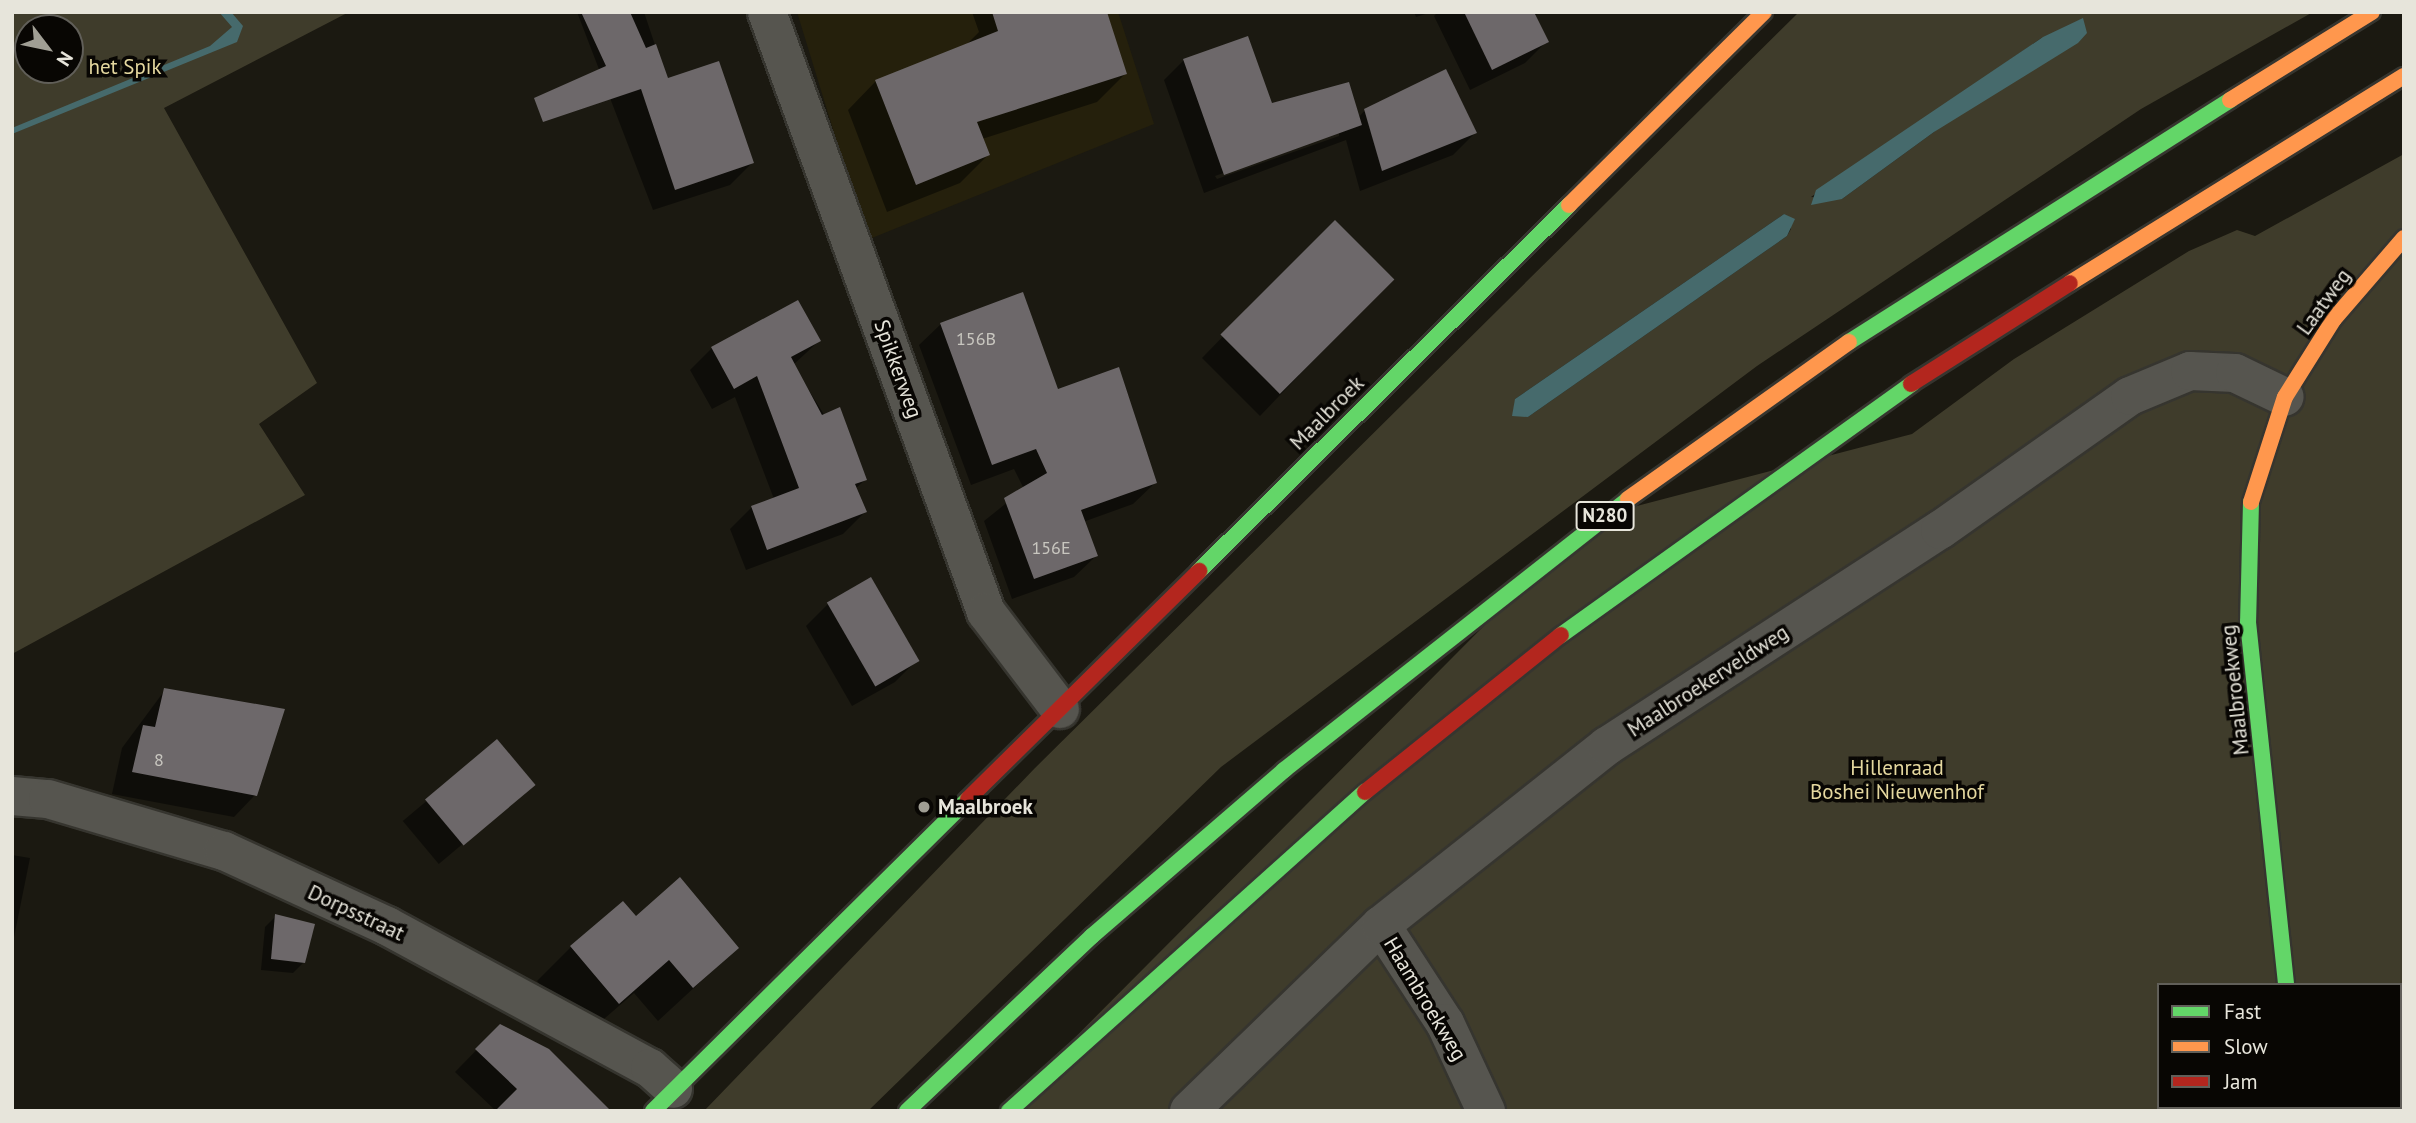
<!DOCTYPE html>
<style>
body{margin:0}
#map{position:relative;width:2416px;height:1123px;overflow:hidden;background:#1b1911;font-family:"PT Sans",sans-serif}
div>[style]{position:absolute}
[style*='--x']{left:calc(var(--x)*1px);top:calc(var(--y)*1px);width:calc(var(--w)*1px);rotate:calc(var(--a)*1deg)}
.built>*{inset:0;background:#25200c}
.green>*{inset:0;background:#3f3c2b}
.water>*{inset:0;background:#466a6c}
.shadow>*{inset:0;background:#0007;transform-origin:0 0}
.building>*{inset:0;background:#6d686a;transform-origin:0 0}
.roads{filter:drop-shadow(2px 0 #36352f) drop-shadow(-2px 0 #36352f) drop-shadow(0 2px #36352f) drop-shadow(0 -2px #36352f)}
.street>*{height:38px;margin:-19px;padding:0 19px;transform-origin:19px;border-radius:19px;background:#56554f}
.fast>*{height:16px;margin:-8px;padding:0 8px;transform-origin:8px;border-radius:8px;background:#63d668}
.slow>*{height:16px;margin:-8px;padding:0 8px;transform-origin:8px;border-radius:8px;background:#ff974d}
.jam>*{height:16px;margin:-8px;padding:0 8px;transform-origin:8px;border-radius:8px;background:#b3261e}
.dots>*{width:19px;height:19px;translate:-50% -50%;box-sizing:border-box;border:4px solid #080603;border-radius:50%}
span{translate:-50% -50%;white-space:nowrap;text-align:center;line-height:1.15;-webkit-text-stroke:7px #080603;paint-order:stroke}
.number-label{font-size:18px;color:#c8c6bf}
.number-label span{-webkit-text-stroke-width:0}
.shield-label span{padding:2px 5px;background:#080603;border:2px solid;border-radius:5px;-webkit-text-stroke-width:0}
.shield-label{font-size:19px;color:#e7e5db;font-weight:700}
.park-label{font-size:21px;color:#e5d89f}
.street-label{font-size:21px;color:#e7e5db}
.poi-label{font-size:21px;color:#e7e5db;font-weight:700}
.left{translate:0 -50%;text-align:left}
.frame{position:absolute;inset:0;border:14px solid #e7e5db;pointer-events:none}
.legend{position:absolute;left:2157px;top:983px;width:245px;height:126px;box-sizing:border-box;background:#080603;border:2px solid #615f59;margin:0;padding:9px 12px;list-style:none;font-size:21px;color:#e7e5db}
.legend li{display:flex;align-items:center;gap:14px;height:35px}
.legend b{width:35px;border:2px solid #615f59}
.north{position:absolute;left:14px;top:14px;width:70px;height:70px;box-sizing:border-box;background:#080603;border:2px solid #615f59;border-radius:50%;rotate:122deg;font-size:19px;font-weight:700;line-height:28px;text-align:center;color:#e7e5db}
.north::after{content:'';display:block;margin:auto;width:24px;height:32px;background:#a09e94;clip-path:polygon(50% 0,100% 100%,50% 72%,0 100%)}
</style>
<div id="map">
<div class="built">
<div style="clip-path:polygon(797px 12px,1118px 12px,1154px 124px,867px 240px)"></div>
</div>
<div class="green">
<div style="clip-path:polygon(evenodd,12px 12px,349px 12px,164px 108px,317px 383px,259px 424px,305px 495px,12px 654px,12px 12px,28px 28px,70px 28px,70px 70px,28px 70px,28px 28px)"></div>
<div style="clip-path:polygon(evenodd,1799px 12px,2313px 12px,2141px 109px,1757px 366px,1221px 767px,868px 1111px,704px 1111px,1035px 768px,1799px 12px,2043px 37px,1934px 132px,1842px 199px,1811px 197px,2043px 37px,1799px 12px,1784px 214px,1791px 229px,1787px 236px,1528px 417px,1515px 399px,1784px 214px)"></div>
<div style="clip-path:polygon(evenodd,2404px 154px,2404px 1111px,1002px 1111px,1591px 518px,1912px 434px,2014px 359px,2189px 251px,2237px 230px,2255px 236px,2404px 154px,2159px 985px,2400px 985px,2400px 1107px,2159px 1107px,2159px 985px)"></div>
</div>
<div class="water">
<div style="clip-path:polygon(219px 12px,231px 12px,243px 26px,237px 42px,12px 134px,12px 128px,210px 46px,232px 27px)"></div>
<div style="clip-path:polygon(2083px 18px,2087px 33px,2078px 43px,1934px 132px,1842px 199px,1811px 205px,1816px 190px,2043px 37px)"></div>
<div style="clip-path:polygon(1784px 214px,1795px 219px,1787px 236px,1528px 417px,1512px 416px,1515px 399px)"></div>
</div>
<div class="shadow">
<div style="clip-path:polygon(577px 12px,644px 12px,667px 81px,752px 163px,730px 185px,653px 210px)"></div>
<div style="clip-path:polygon(972px 12px,1105px 12px,1125px 74px,1097px 102px,982px 139px,988px 155px,960px 183px,887px 212px,848px 110px,876px 81px,966px 45px,979px 32px)"></div>
<div style="clip-path:polygon(1414px 12px,1432px 12px,1416px 17px)"></div>
<div style="clip-path:polygon(1438px 12px,1541px 12px,1534px 16px,1546px 42px,1525px 63px,1470px 90px,1434px 16px)"></div>
<div style="clip-path:polygon(evenodd,1184px 60px,1271px 106px,1358px 118px,1365px 110px,1475px 133px,1453px 155px,1360px 191px,1346px 140px,1204px 193px,1164px 80px,1184px 60px,1339px 132px,1339px 136px,1217px 179px,1215px 176px,1339px 132px)"></div>
<div style="clip-path:polygon(1313px 244px,1392px 279px,1260px 416px,1202px 358px)"></div>
<div style="clip-path:polygon(941px 324px,1057px 391px,1155px 483px,1133px 504px,1083px 522px,1096px 556px,1074px 577px,1012px 599px,984px 521px,1024px 489px,1014px 469px,971px 485px,919px 345px)"></div>
<div style="clip-path:polygon(819px 341px,793px 365px,865px 480px,855px 489px,865px 512px,843px 534px,746px 570px,730px 529px,752px 507px,774px 499px,735px 397px,712px 409px,690px 370px,712px 348px)"></div>
<div style="clip-path:polygon(828px 604px,917px 660px,895px 682px,852px 706px,806px 626px)"></div>
<div style="clip-path:polygon(165px 690px,283px 710px,255px 795px,234px 817px,112px 794px,122px 748px)"></div>
<div style="left:497px;top:742px;width:56px;height:123px;rotate:50deg"></div>
<div style="clip-path:polygon(12px 855px,30px 858px,12px 947px)"></div>
<div style="clip-path:polygon(276px 916px,304px 962px,293px 973px,261px 970px,265px 927px)"></div>
<div style="clip-path:polygon(636px 919px,737px 948px,658px 1021px,634px 993px,583px 1037px,537px 981px,571px 947px)"></div>
<div style="clip-path:polygon(500px 1026px,584px 1111px,496px 1111px,455px 1072px)"></div>
</div>
<div class="building">
<div style="clip-path:polygon(581px 12px,630px 12px,646px 48px,656px 44px,668px 78px,719px 61px,754px 163px,675px 190px,641px 89px,543px 122px,534px 98px,606px 66px)"></div>
<div style="clip-path:polygon(992px 12px,1107px 12px,1127px 74px,977px 122px,990px 155px,916px 185px,875px 80px,998px 31px)"></div>
<div style="clip-path:polygon(1464px 12px,1534px 12px,1549px 42px,1492px 70px)"></div>
<div style="clip-path:polygon(1248px 36px,1272px 103px,1349px 82px,1362px 125px,1224px 175px,1183px 59px)"></div>
<div style="clip-path:polygon(1446px 69px,1477px 133px,1382px 171px,1364px 109px)"></div>
<div style="left:1335px;top:220px;width:84px;height:162px;rotate:45deg"></div>
<div style="clip-path:polygon(1023px 292px,1058px 389px,1119px 367px,1157px 483px,1081px 510px,1098px 556px,1034px 579px,1004px 498px,1047px 473px,1036px 449px,992px 465px,940px 323px)"></div>
<div style="clip-path:polygon(798px 300px,821px 341px,791px 357px,822px 415px,840px 407px,867px 480px,855px 484px,867px 512px,767px 550px,751px 506px,799px 488px,757px 376px,734px 389px,711px 347px)"></div>
<div style="left:871px;top:577px;width:97px;height:51px;rotate:60deg"></div>
<div style="clip-path:polygon(164px 688px,285px 709px,257px 796px,132px 772px,143px 725px,155px 727px)"></div>
<div style="left:497px;top:739px;width:60px;height:94px;rotate:50deg"></div>
<div style="clip-path:polygon(680px 877px,739px 948px,693px 988px,669px 960px,619px 1004px,570px 946px,623px 901px,636px 916px)"></div>
<div style="clip-path:polygon(275px 914px,315px 924px,305px 963px,271px 959px)"></div>
<div style="clip-path:polygon(500px 1024px,549px 1049px,611px 1111px,495px 1111px,517px 1089px,475px 1049px)"></div>
</div>
<div class="roads">
<div class="street">
<div style="--x:767;--y:12;--w:639;--a:69.95"></div>
<div style="--x:986;--y:612;--w:122;--a:52.7"></div>
<div style="--x:12;--y:796;--w:36;--a:5"></div>
<div style="--x:48;--y:799;--w:184;--a:16.5"></div>
<div style="--x:224;--y:851;--w:179;--a:24.7"></div>
<div style="--x:387;--y:926;--w:299;--a:28.4"></div>
<div style="--x:650;--y:1068;--w:31;--a:42"></div>
<div style="--x:1381;--y:925;--w:117;--a:56.9"></div>
<div style="--x:1445;--y:1023;--w:97;--a:65"></div>
<div style="--x:1189;--y:1111;--w:267;--a:-44.1"></div>
<div style="--x:1381;--y:925;--w:288;--a:-38.4"></div>
<div style="--x:1607;--y:746;--w:397;--a:-33"></div>
<div style="--x:1940;--y:530;--w:232;--a:-35.2"></div>
<div style="--x:2130;--y:396;--w:65;--a:-22.6"></div>
<div style="--x:2190;--y:371;--w:45;--a:2.5"></div>
<div style="--x:2235;--y:373;--w:55;--a:25.6"></div>
</div>
<div class="fast">
<div style="--x:1849;--y:342;--w:451;--a:-32.4"></div>
<div style="--x:2251;--y:502;--w:120;--a:91.4"></div>
<div style="--x:2248;--y:622;--w:365;--a:84"></div>
<div style="--x:1199;--y:571;--w:520;--a:-44.69"></div>
<div style="--x:1561;--y:635;--w:431;--a:-35.6"></div>
<div style="--x:2298;--y:1107;--w:4;--a:90"></div>
<div style="--x:653;--y:1111;--w:443;--a:-44.7"></div>
<div style="--x:907;--y:1111;--w:255;--a:-43.4"></div>
<div style="--x:1092;--y:936;--w:254;--a:-40.8"></div>
<div style="--x:1284;--y:770;--w:438;--a:-38.2"></div>
<div style="--x:1009;--y:1111;--w:478;--a:-41.9"></div>
</div>
<div class="slow">
<div style="--x:2230;--y:100;--w:167;--a:-31.8"></div>
<div style="--x:1569;--y:205;--w:274;--a:-44.7"></div>
<div style="--x:2070;--y:283;--w:393;--a:-31.8"></div>
<div style="--x:1628;--y:499;--w:271;--a:-35.4"></div>
<div style="--x:2251;--y:502;--w:110;--a:-72.1"></div>
<div style="--x:2285;--y:397;--w:92;--a:-57.9"></div>
<div style="--x:2334;--y:319;--w:107;--a:-49.2"></div>
</div>
<div class="jam">
<div style="--x:1911;--y:384;--w:188;--a:-32.4"></div>
<div style="--x:1365;--y:792;--w:251;--a:-38.7"></div>
<div style="--x:968;--y:799;--w:325;--a:-44.6"></div>
</div>
</div>
<div class="dots">
<div style="left:924px;top:807px;background:#a09e94"></div>
</div>
<div class="number-label">
<span style="left:976px;top:339px">156B</span>
<span style="left:1051px;top:548px">156E</span>
<span style="left:159px;top:760px">8</span>
</div>
<div class="shield-label">
<span style="left:1605px;top:516px">N280</span>
</div>
<div class="park-label">
<span style="left:125px;top:67px">het Spik</span>
<span style="left:1897px;top:780px">Hillenraad<br>Boshei Nieuwenhof</span>
</div>
<div class="street-label">
<span style="left:2324px;top:302px;rotate:-54deg">Laatweg</span>
<span style="left:898px;top:369px;rotate:70deg">Spikkerweg</span>
<span style="left:1327px;top:413px;rotate:-45deg">Maalbroek</span>
<span style="left:1708px;top:681px;rotate:-33deg">Maalbroekerveldweg</span>
<span style="left:2235px;top:690px;rotate:-96deg">Maalbroekweg</span>
<span style="left:356px;top:913px;rotate:25deg">Dorpsstraat</span>
<span style="left:1425px;top:999px;rotate:59deg">Haambroekweg</span>
</div>
<div class="poi-label">
<span class="left" style="left:938px;top:807px">Maalbroek</span>
</div>
<div class="frame"></div>
<ul class="legend">
<li><b style="height:9px;background:#63d668"></b>Fast</li>
<li><b style="height:9px;background:#ff974d"></b>Slow</li>
<li><b style="height:9px;background:#b3261e"></b>Jam</li>
</ul>
<div class="north">N</div>
</div>
